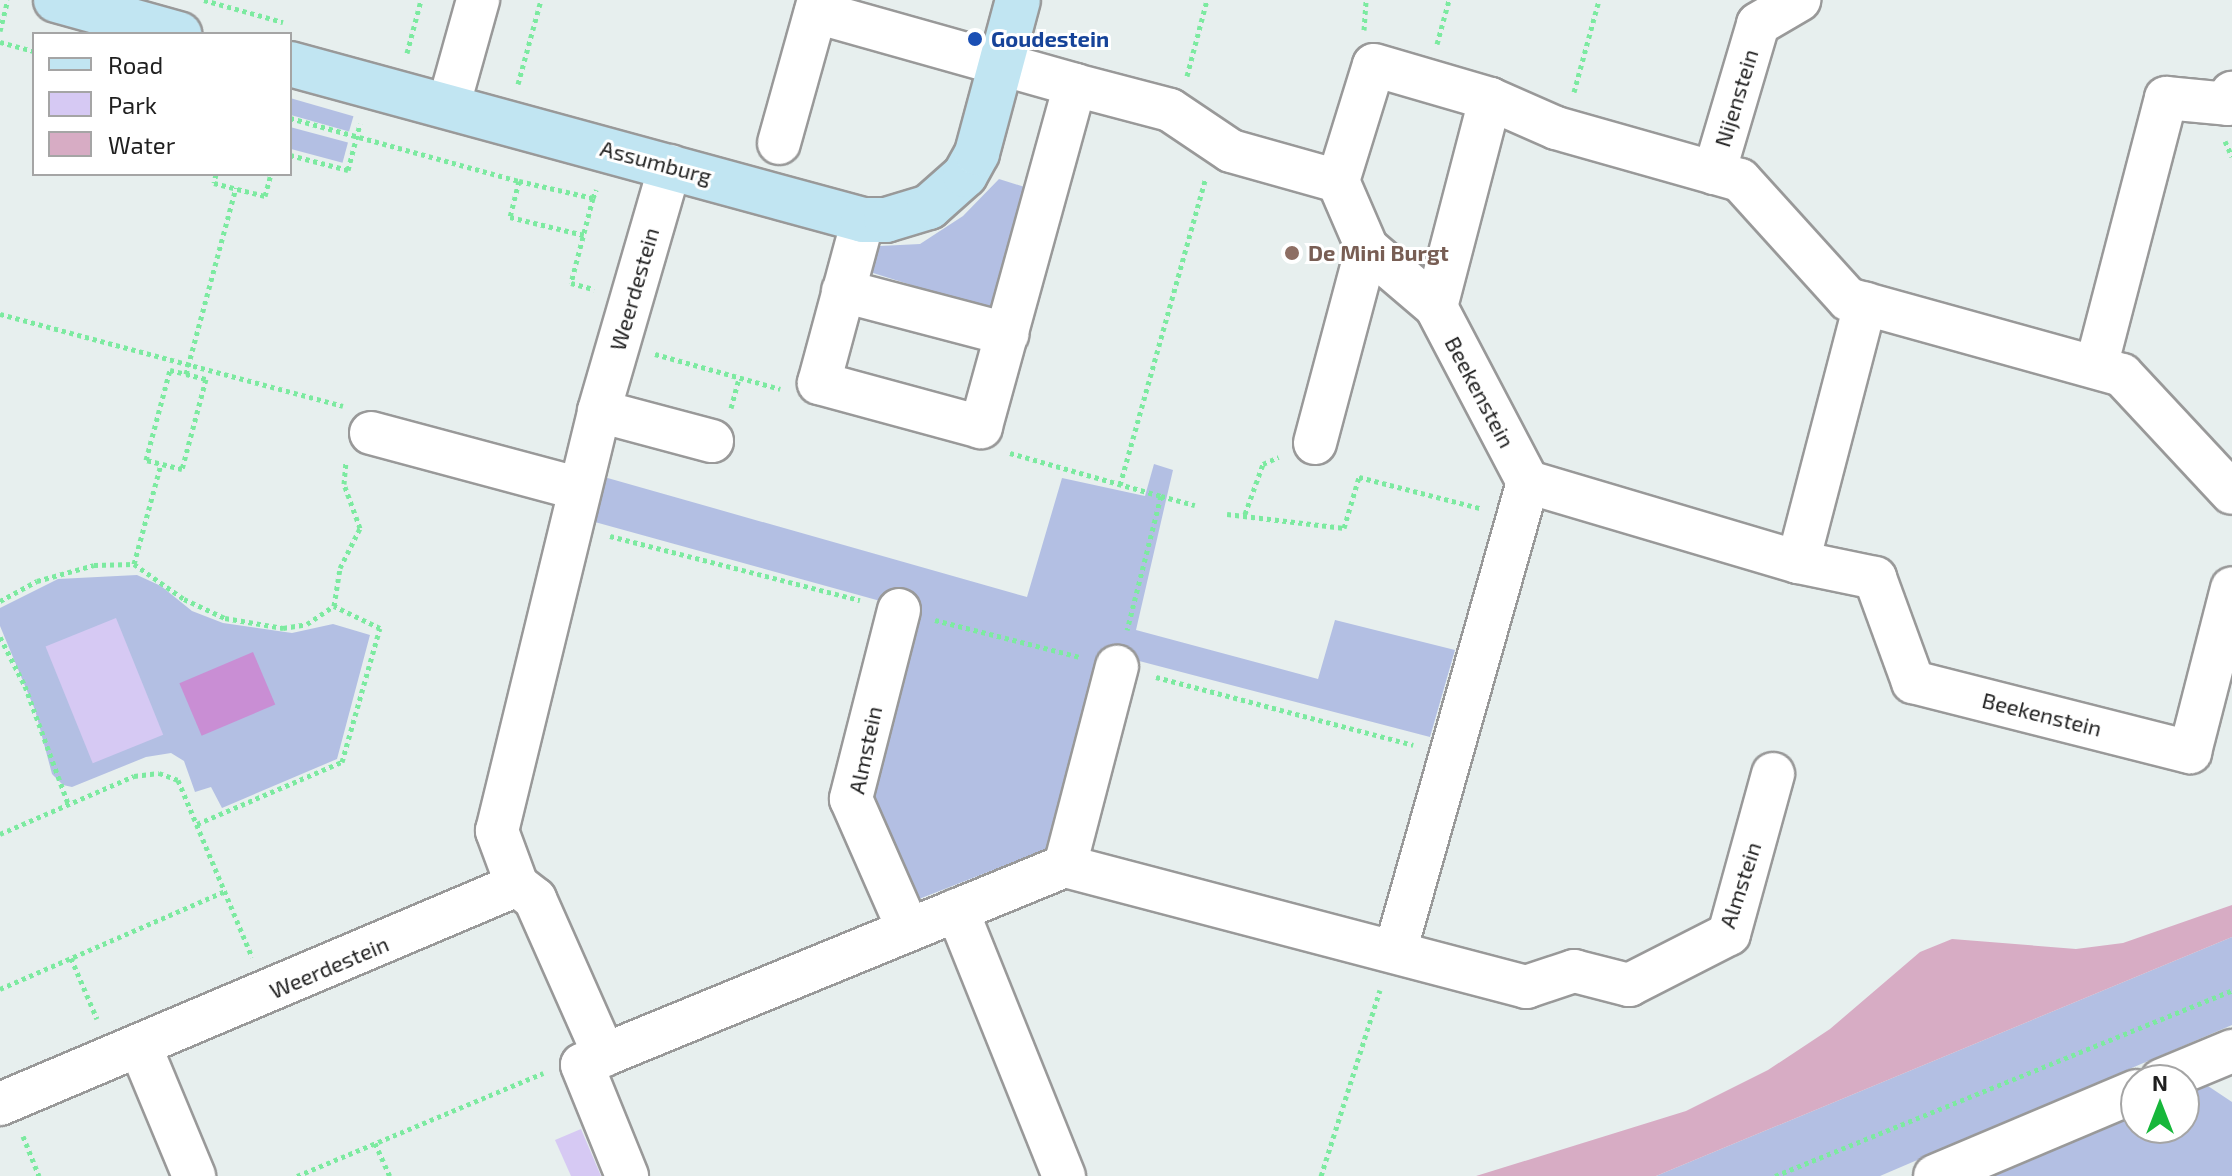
<!DOCTYPE html>
<style>
body{margin:0}
#map{position:relative;width:2232px;height:1176px;overflow:hidden;background:#e7efee;font-family:"Exo 2",sans-serif}
div>[style]{position:absolute}
[style*='--x']{left:calc(var(--x)*1px);top:calc(var(--y)*1px);width:calc(var(--w)*1px);rotate:calc(var(--a)*1deg)}
.grass>*{inset:0;background:#b3bfe3;transform-origin:0 0}
.park>*{inset:0;background:#d6c9f3;transform-origin:0 0}
.pitch>*{inset:0;background:#c98ed4;transform-origin:0 0}
.water>*{inset:0;background:#d7acc4}
.path>*{height:5px;margin-top:-2.5px;transform-origin:0;background:repeating-linear-gradient(90deg,#7ceaa0 0 4px,transparent 0 8px)}
.roads{filter:drop-shadow(2px 0 #999) drop-shadow(-2px 0 #999) drop-shadow(0 2px #999) drop-shadow(0 -2px #999)}
.street>*{height:42px;margin:-21px;padding:0 21px;transform-origin:21px;border-radius:21px;background:#fff}
.secondary>*{height:44px;margin:-22px;padding:0 22px;transform-origin:22px;border-radius:22px;background:#c1e5f2}
.dots>*{width:22px;height:22px;translate:-50% -50%;box-sizing:border-box;border:4px solid #fff;border-radius:50%}
span{translate:-50% -50%;white-space:nowrap;text-align:center;line-height:1.15;-webkit-text-stroke:6px #fff;paint-order:stroke}
.transit-label{font-size:22px;color:#164399;font-weight:700}
.left{translate:0 -50%;text-align:left}
.street-label{font-size:22px;color:#1f1f1f}
.education-label{font-size:22px;color:#785e54;font-weight:700}
.legend{position:absolute;left:32px;top:32px;width:260px;height:144px;box-sizing:border-box;background:#fff;border:2px solid #a5a5a5;margin:0;padding:10px 14px;list-style:none;font-size:24px;color:#1f1f1f}
.legend li{display:flex;align-items:center;gap:16px;height:40px}
.legend b{width:40px;border:2px solid #a5a5a5}
.north{position:absolute;left:2120px;top:1064px;width:80px;height:80px;box-sizing:border-box;background:#fff;border:2px solid #a5a5a5;border-radius:50%;rotate:0deg;font-size:22px;font-weight:700;line-height:32px;text-align:center;color:#1f1f1f}
.north::after{content:'';display:block;margin:auto;width:28px;height:36px;background:#17b73b;clip-path:polygon(50% 0,100% 100%,50% 72%,0 100%)}
</style>
<div id="map">
<div class="grass">
<div style="left:290px;top:98px;width:66px;height:16px;rotate:16deg"></div>
<div style="left:290px;top:127px;width:60px;height:21px;rotate:15deg"></div>
<div style="clip-path:polygon(999px 179px,1031px 189px,997px 312px,870px 272px,880px 246px,920px 244px,963px 216px)"></div>
<div style="clip-path:polygon(1154px 464px,1173px 470px,1136px 630px,1318px 679px,1335px 620px,1455px 650px,1430px 737px,1101px 651px,1049px 848px,919px 899px,870px 794px,920px 612px,584px 519px,597px 475px,1027px 597px,1062px 478px,1145px 496px)"></div>
<div style="clip-path:polygon(137px 575px,161px 586px,192px 611px,223px 623px,292px 633px,333px 624px,370px 635px,337px 759px,222px 808px,211px 787px,195px 792px,184px 761px,171px 753px,146px 757px,72px 787px,63px 785px,52px 774px,35px 710px,0 626px,0 608px,58px 579px)"></div>
<div style="clip-path:polygon(2232px 937px,2232px 1025px,1880px 1176px,1656px 1176px)"></div>
<div style="clip-path:polygon(2208px 1086px,2232px 1102px,2232px 1176px,1967px 1176px,2136px 1104px,2136px 1128px,2184px 1128px,2184px 1088px)"></div>
</div>
<div class="park">
<div style="left:116px;top:618px;width:126px;height:76px;rotate:68deg"></div>
<div style="clip-path:polygon(581px 1129px,601px 1176px,571px 1176px,555px 1140px)"></div>
</div>
<div class="pitch">
<div style="left:253px;top:652px;width:57px;height:80px;rotate:67deg"></div>
</div>
<div class="water">
<div style="clip-path:polygon(2232px 905px,2232px 937px,1656px 1176px,1476px 1176px,1686px 1111px,1768px 1070px,1830px 1029px,1920px 952px,1952px 939px,2076px 949px,2123px 943px)"></div>
</div>
<div class="path">
<div style="--x:204;--y:0;--w:82;--a:15.6"></div>
<div style="--x:1364;--y:30;--w:30;--a:-86"></div>
<div style="--x:0;--y:31;--w:32;--a:-76"></div>
<div style="--x:0;--y:42;--w:35;--a:15"></div>
<div style="--x:1437;--y:44;--w:46;--a:-74.7"></div>
<div style="--x:407;--y:53;--w:55;--a:-75.2"></div>
<div style="--x:1187;--y:76;--w:79;--a:-75.3"></div>
<div style="--x:518;--y:84;--w:87;--a:-74.7"></div>
<div style="--x:1574;--y:92;--w:95;--a:-74.8"></div>
<div style="--x:290;--y:118;--w:238;--a:15.4"></div>
<div style="--x:519;--y:181;--w:76;--a:12.9"></div>
<div style="--x:593;--y:198;--w:9;--a:-69"></div>
<div style="--x:2225;--y:141;--w:17;--a:66"></div>
<div style="--x:290;--y:155;--w:60;--a:14.5"></div>
<div style="--x:348;--y:170;--w:48;--a:-75.4"></div>
<div style="--x:216;--y:174;--w:9;--a:103"></div>
<div style="--x:214;--y:183;--w:53;--a:14.3"></div>
<div style="--x:265;--y:196;--w:23;--a:-75"></div>
<div style="--x:519;--y:181;--w:37;--a:104"></div>
<div style="--x:510;--y:217;--w:76;--a:13.7"></div>
<div style="--x:593;--y:198;--w:88;--a:104.5"></div>
<div style="--x:571;--y:283;--w:24;--a:15"></div>
<div style="--x:0;--y:314;--w:355;--a:15"></div>
<div style="--x:655;--y:354;--w:130;--a:15.6"></div>
<div style="--x:186;--y:374;--w:21;--a:14"></div>
<div style="--x:206;--y:379;--w:93;--a:104.9"></div>
<div style="--x:182;--y:469;--w:37;--a:-166"></div>
<div style="--x:146;--y:460;--w:93;--a:-75.1"></div>
<div style="--x:170;--y:370;--w:16;--a:14"></div>
<div style="--x:186;--y:374;--w:193;--a:-75"></div>
<div style="--x:731;--y:408;--w:30;--a:-75"></div>
<div style="--x:1010;--y:453;--w:157;--a:15.9"></div>
<div style="--x:1161;--y:496;--w:138;--a:104.2"></div>
<div style="--x:1120;--y:485;--w:317;--a:-74.4"></div>
<div style="--x:1161;--y:496;--w:35;--a:15"></div>
<div style="--x:1227;--y:514;--w:118;--a:6.8"></div>
<div style="--x:1344;--y:528;--w:53;--a:-73.6"></div>
<div style="--x:1359;--y:477;--w:125;--a:14.4"></div>
<div style="--x:1245;--y:514;--w:53;--a:-70.2"></div>
<div style="--x:1263;--y:464;--w:17;--a:-24"></div>
<div style="--x:610;--y:536;--w:258;--a:14.4"></div>
<div style="--x:134;--y:564;--w:104;--a:-74.9"></div>
<div style="--x:0;--y:601;--w:42;--a:-28.4"></div>
<div style="--x:37;--y:581;--w:59;--a:-15.7"></div>
<div style="--x:94;--y:565;--w:40;--a:-1.4"></div>
<div style="--x:134;--y:564;--w:61;--a:35"></div>
<div style="--x:184;--y:599;--w:45;--a:24.9"></div>
<div style="--x:225;--y:618;--w:59;--a:9.8"></div>
<div style="--x:283;--y:628;--w:24;--a:-9"></div>
<div style="--x:307;--y:624;--w:32;--a:-34"></div>
<div style="--x:935;--y:620;--w:150;--a:14.3"></div>
<div style="--x:0;--y:637;--w:55;--a:63"></div>
<div style="--x:25;--y:686;--w:128;--a:69.9"></div>
<div style="--x:1156;--y:677;--w:266;--a:14.8"></div>
<div style="--x:197;--y:824;--w:158;--a:-23.2"></div>
<div style="--x:342;--y:762;--w:139;--a:-74.2"></div>
<div style="--x:380;--y:628;--w:51;--a:-154.4"></div>
<div style="--x:334;--y:606;--w:38;--a:-81"></div>
<div style="--x:340;--y:568;--w:45;--a:-63.4"></div>
<div style="--x:360;--y:528;--w:47;--a:-110"></div>
<div style="--x:344;--y:484;--w:21;--a:-85"></div>
<div style="--x:0;--y:834;--w:146;--a:-23.4"></div>
<div style="--x:134;--y:776;--w:25;--a:-7"></div>
<div style="--x:159;--y:773;--w:20;--a:20"></div>
<div style="--x:178;--y:780;--w:192;--a:67.3"></div>
<div style="--x:71;--y:958;--w:66;--a:66.9"></div>
<div style="--x:0;--y:989;--w:245;--a:-23.5"></div>
<div style="--x:23;--y:1136;--w:43;--a:68.2"></div>
<div style="--x:375;--y:1143;--w:36;--a:66"></div>
<div style="--x:297;--y:1176;--w:267;--a:-22.7"></div>
<div style="--x:1321;--y:1176;--w:195;--a:-72.4"></div>
<div style="--x:1775;--y:1176;--w:493;--a:-22.1"></div>
</div>
<div class="roads">
<div class="street">
<div style="--x:816;--y:12;--w:269;--a:15.7"></div>
<div style="--x:1075;--y:85;--w:355;--a:105.4"></div>
<div style="--x:981;--y:427;--w:168;--a:-164.8"></div>
<div style="--x:819;--y:383;--w:169;--a:-74.9"></div>
<div style="--x:1075;--y:85;--w:98;--a:14.7"></div>
<div style="--x:1170;--y:110;--w:73;--a:33.9"></div>
<div style="--x:1231;--y:151;--w:111;--a:15.7"></div>
<div style="--x:1338;--y:181;--w:121;--a:-72.8"></div>
<div style="--x:1374;--y:65;--w:121;--a:16.3"></div>
<div style="--x:1490;--y:99;--w:72;--a:23.7"></div>
<div style="--x:1556;--y:128;--w:191;--a:15.8"></div>
<div style="--x:1740;--y:180;--w:161;--a:47.8"></div>
<div style="--x:1848;--y:299;--w:284;--a:15.5"></div>
<div style="--x:2122;--y:375;--w:161;--a:47"></div>
<div style="--x:449;--y:104;--w:108;--a:-74.4"></div>
<div style="--x:779;--y:143;--w:148;--a:-74.4"></div>
<div style="--x:1714;--y:173;--w:155;--a:-73.5"></div>
<div style="--x:1758;--y:24;--w:48;--a:-30.3"></div>
<div style="--x:1338;--y:181;--w:73;--a:66.6"></div>
<div style="--x:1367;--y:248;--w:91;--a:40.5"></div>
<div style="--x:1436;--y:307;--w:198;--a:62.3"></div>
<div style="--x:1528;--y:482;--w:282;--a:16.5"></div>
<div style="--x:1798;--y:562;--w:79;--a:11.7"></div>
<div style="--x:1875;--y:578;--w:111;--a:69.9"></div>
<div style="--x:1913;--y:682;--w:286;--a:14.2"></div>
<div style="--x:2190;--y:752;--w:169;--a:-75.6"></div>
<div style="--x:843;--y:291;--w:170;--a:14.7"></div>
<div style="--x:1436;--y:307;--w:215;--a:-75.4"></div>
<div style="--x:2096;--y:367;--w:278;--a:-75.4"></div>
<div style="--x:2166;--y:98;--w:62;--a:5.5"></div>
<div style="--x:2228;--y:104;--w:12;--a:-70"></div>
<div style="--x:599;--y:411;--w:117;--a:14.9"></div>
<div style="--x:371;--y:433;--w:216;--a:15"></div>
<div style="--x:1315;--y:443;--w:202;--a:-75.1"></div>
<div style="--x:1798;--y:562;--w:267;--a:-75.4"></div>
<div style="--x:899;--y:610;--w:195;--a:104.3"></div>
<div style="--x:851;--y:799;--w:142;--a:66.3"></div>
<div style="--x:1065;--y:866;--w:206;--a:-75.4"></div>
<div style="--x:517;--y:885;--w:23;--a:38"></div>
<div style="--x:535;--y:899;--w:171;--a:66.1"></div>
<div style="--x:604;--y:1055;--w:24;--a:156"></div>
<div style="--x:582;--y:1065;--w:120;--a:67.9"></div>
<div style="--x:957;--y:910;--w:287;--a:68.1"></div>
<div style="--x:1395;--y:952;--w:488;--a:-74.2"></div>
<div style="--x:140;--y:1046;--w:141;--a:67.4"></div>
<div style="--x:604;--y:1055;--w:498;--a:-22.3"></div>
<div style="--x:1065;--y:866;--w:477;--a:14.7"></div>
<div style="--x:1526;--y:987;--w:51;--a:-18.4"></div>
<div style="--x:1574;--y:971;--w:57;--a:14.3"></div>
<div style="--x:1629;--y:985;--w:112;--a:-27"></div>
<div style="--x:1729;--y:934;--w:166;--a:-74.6"></div>
<div style="--x:2162;--y:1080;--w:76;--a:-22.5"></div>
<div style="--x:0;--y:1104;--w:561;--a:-22.96"></div>
<div style="--x:517;--y:885;--w:58;--a:-110.3"></div>
<div style="--x:497;--y:831;--w:432;--a:-76.3"></div>
<div style="--x:599;--y:411;--w:255;--a:-73.8"></div>
<div style="--x:1935;--y:1176;--w:218;--a:-22.9"></div>
</div>
<div class="secondary">
<div style="--x:56;--y:0;--w:128;--a:15.5"></div>
<div style="--x:290;--y:64;--w:594;--a:15.23"></div>
<div style="--x:863;--y:220;--w:23;--a:0"></div>
<div style="--x:886;--y:220;--w:45;--a:-16.8"></div>
<div style="--x:929;--y:207;--w:48;--a:-41.6"></div>
<div style="--x:965;--y:175;--w:25;--a:-61"></div>
<div style="--x:977;--y:153;--w:158;--a:-75"></div>
</div>
</div>
<div class="dots">
<div style="left:975px;top:39px;background:#1a4fb4"></div>
<div style="left:1292px;top:253px;background:#8d6e63"></div>
</div>
<div class="transit-label">
<span class="left" style="left:991px;top:39px">Goudestein</span>
</div>
<div class="street-label">
<span style="left:1736px;top:98px;rotate:-73deg">Nijenstein</span>
<span style="left:656px;top:162px;rotate:15deg">Assumburg</span>
<span style="left:634px;top:289px;rotate:-74deg">Weerdestein</span>
<span style="left:1480px;top:392px;rotate:62deg">Beekenstein</span>
<span style="left:2042px;top:714px;rotate:14deg">Beekenstein</span>
<span style="left:865px;top:750px;rotate:-78deg">Almstein</span>
<span style="left:1740px;top:885px;rotate:-72deg">Almstein</span>
<span style="left:329px;top:967px;rotate:-23deg">Weerdestein</span>
</div>
<div class="education-label">
<span class="left" style="left:1308px;top:253px">De Mini Burgt</span>
</div>
<ul class="legend">
<li><b style="height:10px;background:#c1e5f2"></b>Road</li>
<li><b style="height:22px;background:#d6c9f3"></b>Park</li>
<li><b style="height:22px;background:#d7acc4"></b>Water</li>
</ul>
<div class="north">N</div>
</div>
